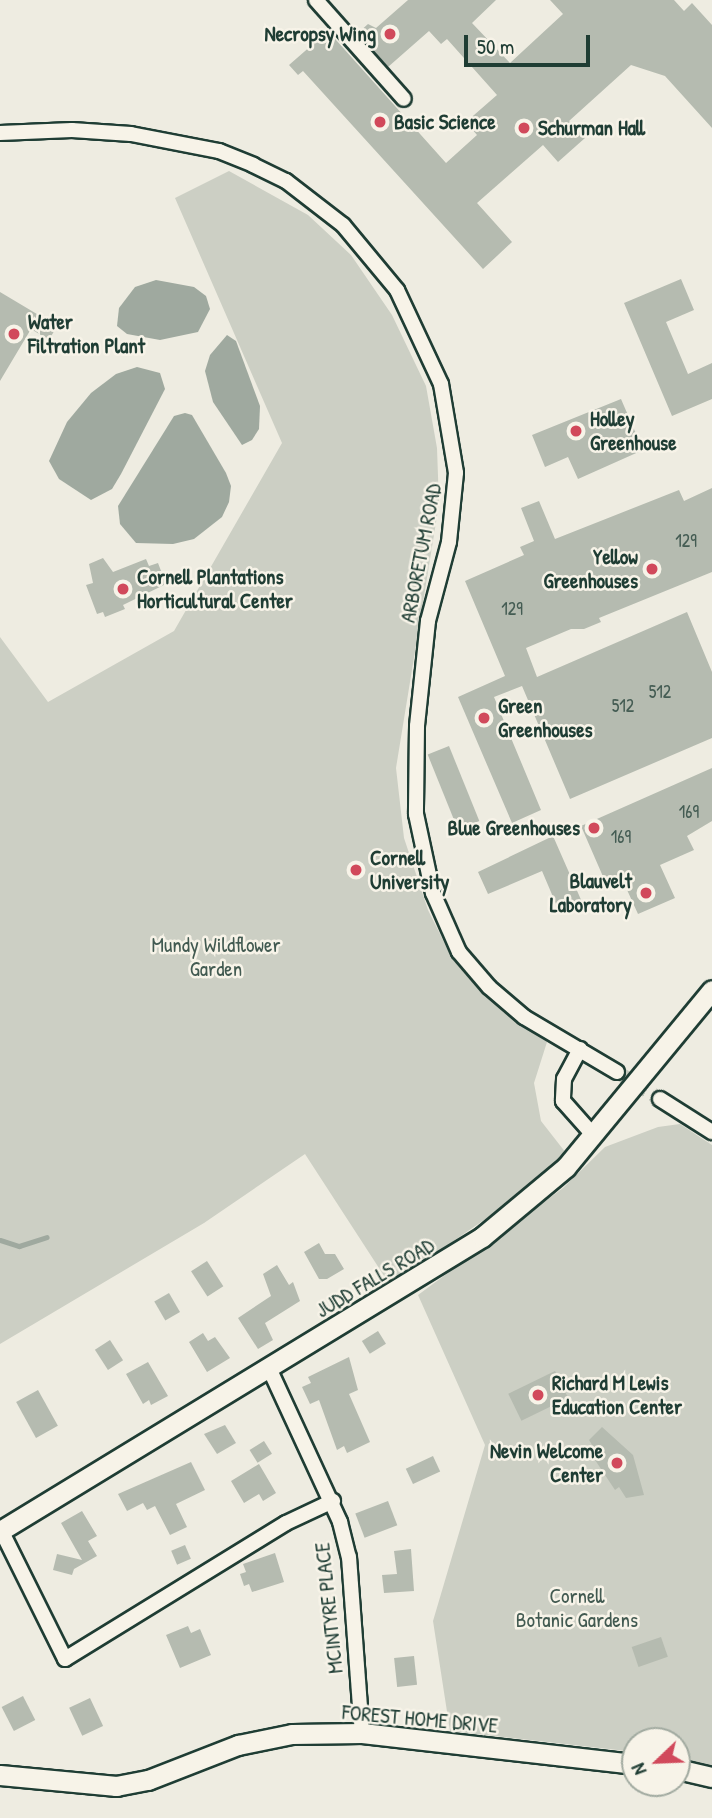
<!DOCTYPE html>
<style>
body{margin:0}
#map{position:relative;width:712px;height:1818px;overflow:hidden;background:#eeece1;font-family:"Patrick Hand",sans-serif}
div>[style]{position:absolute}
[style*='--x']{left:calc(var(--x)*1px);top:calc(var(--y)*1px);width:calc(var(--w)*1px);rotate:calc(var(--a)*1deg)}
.green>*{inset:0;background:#cccfc4}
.water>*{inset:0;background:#9fa99f}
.stream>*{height:5px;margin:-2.5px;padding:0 2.5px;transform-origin:2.5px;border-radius:2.5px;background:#9fa99f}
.building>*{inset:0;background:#b5bbb0;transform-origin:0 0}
.minor-tunnel>*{height:14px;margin-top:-7px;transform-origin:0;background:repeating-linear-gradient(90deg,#c5c9be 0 14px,transparent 0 21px)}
.roads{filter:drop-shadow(2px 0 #1f3d34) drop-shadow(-2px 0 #1f3d34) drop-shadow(0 2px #1f3d34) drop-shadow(0 -2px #1f3d34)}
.minor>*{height:14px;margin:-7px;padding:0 7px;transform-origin:7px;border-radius:7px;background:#f7f3e8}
.tertiary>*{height:19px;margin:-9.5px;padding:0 9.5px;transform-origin:9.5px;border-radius:9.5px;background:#f7f3e8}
.dots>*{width:19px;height:19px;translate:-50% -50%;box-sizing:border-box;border:4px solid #f7f3e8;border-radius:50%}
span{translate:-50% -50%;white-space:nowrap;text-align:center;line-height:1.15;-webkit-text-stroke:5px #f7f3e8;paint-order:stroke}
.number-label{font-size:18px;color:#445c53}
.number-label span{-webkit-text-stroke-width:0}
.poi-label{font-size:21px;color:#1f3d34;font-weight:700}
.right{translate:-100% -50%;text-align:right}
.left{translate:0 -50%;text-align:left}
.street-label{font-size:21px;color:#1f3d34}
.park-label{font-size:21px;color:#425a51}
.north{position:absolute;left:621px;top:1727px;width:70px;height:70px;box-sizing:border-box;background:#f7f3e8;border:2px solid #a1aaa0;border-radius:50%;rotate:247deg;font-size:19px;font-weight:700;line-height:28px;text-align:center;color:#1f3d34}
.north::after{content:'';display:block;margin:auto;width:24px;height:32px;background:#d1495b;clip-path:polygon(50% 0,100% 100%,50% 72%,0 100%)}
.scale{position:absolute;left:464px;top:35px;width:126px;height:32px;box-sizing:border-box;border:4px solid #1f3d34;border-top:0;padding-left:9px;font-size:21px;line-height:24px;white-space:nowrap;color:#1f3d34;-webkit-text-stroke:5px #f7f3e8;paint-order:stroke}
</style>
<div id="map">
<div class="green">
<div style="clip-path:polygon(229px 171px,308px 215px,351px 255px,392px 315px,426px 386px,437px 448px,439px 504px,396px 768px,404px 838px,428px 910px,453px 960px,503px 1012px,547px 1042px,534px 1083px,541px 1121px,566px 1153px,494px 1213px,390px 1285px,305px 1154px,204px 1223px,0 1344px,0 637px,48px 702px,174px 631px,282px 443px,175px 198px)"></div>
<div style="clip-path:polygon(680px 1124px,712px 1145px,712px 1766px,677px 1759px,677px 1741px,635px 1741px,635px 1752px,450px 1731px,433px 1621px,485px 1445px,418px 1295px,563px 1188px,605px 1147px,658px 1127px)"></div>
</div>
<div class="water">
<div style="clip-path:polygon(156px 280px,194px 287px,206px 296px,210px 309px,198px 332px,160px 340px,127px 334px,117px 326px,119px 308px,135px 287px)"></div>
<div style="clip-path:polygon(227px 335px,236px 341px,260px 406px,259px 429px,252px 440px,242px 445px,213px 402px,205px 371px,210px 355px)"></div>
<div style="clip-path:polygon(137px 367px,160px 373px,165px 389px,121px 474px,112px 489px,91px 500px,59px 479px,49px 461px,67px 422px,91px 393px,116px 374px)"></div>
<div style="clip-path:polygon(185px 413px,192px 415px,226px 473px,231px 486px,229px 502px,222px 517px,194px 539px,173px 544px,136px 543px,120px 524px,118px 506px,174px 416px)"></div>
</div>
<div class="stream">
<div style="--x:0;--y:1240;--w:20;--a:18"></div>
<div style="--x:19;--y:1246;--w:29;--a:-18"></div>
</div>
<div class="building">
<div style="clip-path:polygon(408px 0,496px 0,472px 23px,510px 63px,563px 14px,550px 0,674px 0,684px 11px,692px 3px,712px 25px,712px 128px,665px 76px,631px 65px,569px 121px,585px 138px,558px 162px,543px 145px,477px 203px,512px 242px,483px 269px,303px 71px,298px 75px,289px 65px,328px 31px,446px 163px,477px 135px,466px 122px,497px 95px,447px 39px,441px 44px,429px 31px,388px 67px,358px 33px,368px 24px,376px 28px)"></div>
<div style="clip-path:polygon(681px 279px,694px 310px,666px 322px,688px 374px,712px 363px,712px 399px,672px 416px,624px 303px)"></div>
<div style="clip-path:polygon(0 292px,57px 326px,49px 340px,31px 329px,0 381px)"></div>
<div style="clip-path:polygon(621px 399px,643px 450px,578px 479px,568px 457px,545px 467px,532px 435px)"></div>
<div style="clip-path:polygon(712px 488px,712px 572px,599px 618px,601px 622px,584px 629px,571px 629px,526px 648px,537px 677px,687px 612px,712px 672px,712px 738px,570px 799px,522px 686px,494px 697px,541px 810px,512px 823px,458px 697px,505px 676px,465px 581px,524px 555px,520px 547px,534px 541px,521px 508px,539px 501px,555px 539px,679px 490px,684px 501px)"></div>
<div style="clip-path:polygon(103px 558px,113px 572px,146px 559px,149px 566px,158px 563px,166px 584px,123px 605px,125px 609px,105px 617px,103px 612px,97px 614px,86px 585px,93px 583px,89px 564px)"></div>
<div style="left:449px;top:746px;width:81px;height:23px;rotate:68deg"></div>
<div style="clip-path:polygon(712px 768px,712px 821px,687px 836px,694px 850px,660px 865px,675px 898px,638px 914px,623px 881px,608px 888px,581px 826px)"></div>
<div style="clip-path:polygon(553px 836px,582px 902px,559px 911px,542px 871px,488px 894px,478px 872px)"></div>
<div style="clip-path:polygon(319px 1243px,325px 1254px,335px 1254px,344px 1269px,327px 1279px,319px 1279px,304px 1252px)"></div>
<div style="left:207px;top:1261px;width:30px;height:19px;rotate:57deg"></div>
<div style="clip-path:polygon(277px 1265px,289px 1285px,293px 1282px,300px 1301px,265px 1323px,273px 1340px,258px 1349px,238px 1318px,271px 1296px,263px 1274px)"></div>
<div style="left:169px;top:1293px;width:22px;height:17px;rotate:60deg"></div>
<div style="left:378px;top:1331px;width:15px;height:19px;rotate:58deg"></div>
<div style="clip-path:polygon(203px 1333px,208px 1341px,215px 1337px,230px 1358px,207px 1372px,189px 1342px)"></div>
<div style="left:110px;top:1340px;width:24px;height:18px;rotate:57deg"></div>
<div style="clip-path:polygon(349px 1357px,358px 1390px,349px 1394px,370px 1442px,347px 1453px,344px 1446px,337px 1450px,319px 1400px,310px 1404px,302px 1387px,311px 1383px,308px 1377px)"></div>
<div style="clip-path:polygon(148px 1362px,168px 1396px,151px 1405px,149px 1400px,143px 1404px,126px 1374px)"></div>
<div style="left:555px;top:1371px;width:30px;height:52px;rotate:64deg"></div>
<div style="left:38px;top:1390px;width:41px;height:25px;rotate:61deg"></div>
<div style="clip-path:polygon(225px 1425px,236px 1443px,217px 1454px,204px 1434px)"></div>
<div style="clip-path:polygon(602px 1427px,633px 1455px,644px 1495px,626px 1498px,619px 1487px,615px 1490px,589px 1451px,594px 1448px,589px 1440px)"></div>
<div style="left:264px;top:1441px;width:15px;height:17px;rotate:58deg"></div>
<div style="left:433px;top:1456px;width:17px;height:30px;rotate:65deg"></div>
<div style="clip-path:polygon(191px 1462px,205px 1490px,176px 1504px,187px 1527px,170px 1535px,155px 1506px,147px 1510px,143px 1503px,127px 1511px,118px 1494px)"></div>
<div style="clip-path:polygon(259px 1464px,276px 1493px,263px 1501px,259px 1494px,244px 1503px,231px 1481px)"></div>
<div style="left:388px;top:1501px;width:26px;height:35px;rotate:69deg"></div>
<div style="clip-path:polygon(82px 1511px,97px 1536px,88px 1541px,97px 1556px,74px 1569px,72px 1575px,53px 1570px,57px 1554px,82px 1560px,61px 1523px)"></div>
<div style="left:185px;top:1545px;width:15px;height:15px;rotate:67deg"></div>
<div style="clip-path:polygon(411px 1549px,414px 1591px,384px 1593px,382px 1575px,397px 1574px,394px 1551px)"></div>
<div style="clip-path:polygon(275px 1553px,284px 1582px,252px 1592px,249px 1584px,244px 1586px,240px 1574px,246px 1572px,243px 1564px)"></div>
<div style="clip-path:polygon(188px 1626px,191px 1633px,200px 1629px,211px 1655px,180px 1668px,166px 1635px)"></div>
<div style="left:661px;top:1637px;width:21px;height:31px;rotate:71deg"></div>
<div style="left:414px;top:1656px;width:29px;height:20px;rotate:84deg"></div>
<div style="left:23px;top:1696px;width:27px;height:24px;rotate:63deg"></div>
<div style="left:90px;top:1698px;width:31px;height:23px;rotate:65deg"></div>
</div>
<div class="minor-tunnel">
<div style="--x:617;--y:1072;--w:51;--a:32.1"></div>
</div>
<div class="roads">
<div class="minor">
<div style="--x:316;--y:0;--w:132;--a:48.4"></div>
<div style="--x:0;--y:133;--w:72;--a:-2.4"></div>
<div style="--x:72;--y:130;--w:59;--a:3.9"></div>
<div style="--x:131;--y:134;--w:90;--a:10.9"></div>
<div style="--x:219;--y:151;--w:37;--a:22"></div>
<div style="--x:253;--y:165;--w:37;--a:26"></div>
<div style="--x:286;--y:181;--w:72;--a:37.7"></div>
<div style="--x:343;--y:225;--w:85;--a:50.3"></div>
<div style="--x:397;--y:290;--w:104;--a:64.9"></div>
<div style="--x:441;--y:384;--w:90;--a:80.4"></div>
<div style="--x:456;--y:473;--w:69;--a:95.8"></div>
<div style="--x:449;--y:542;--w:82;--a:104.9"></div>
<div style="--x:428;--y:621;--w:106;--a:96"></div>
<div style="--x:417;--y:726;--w:88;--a:90.7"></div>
<div style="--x:416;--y:814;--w:81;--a:77.9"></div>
<div style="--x:433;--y:893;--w:64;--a:66.2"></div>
<div style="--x:459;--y:952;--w:46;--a:49.4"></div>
<div style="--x:489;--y:987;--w:46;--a:40.6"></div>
<div style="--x:524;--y:1017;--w:108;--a:30.6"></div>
<div style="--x:580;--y:1049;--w:34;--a:118"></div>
<div style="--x:564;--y:1079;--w:22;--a:93"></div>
<div style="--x:563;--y:1101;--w:47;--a:48.5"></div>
<div style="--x:660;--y:1099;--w:62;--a:32.4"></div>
<div style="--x:269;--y:1368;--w:170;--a:65.2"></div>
<div style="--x:340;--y:1522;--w:36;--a:76"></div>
<div style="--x:349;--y:1557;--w:176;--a:85.8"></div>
<div style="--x:1;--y:1530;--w:144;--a:63.6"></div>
<div style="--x:65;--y:1659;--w:259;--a:-31.6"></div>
<div style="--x:286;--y:1523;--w:52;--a:-25.1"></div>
</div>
<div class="tertiary">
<div style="--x:0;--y:1531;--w:565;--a:-31.38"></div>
<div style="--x:482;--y:1237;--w:109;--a:-39.8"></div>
<div style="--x:566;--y:1167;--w:229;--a:-50.5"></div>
<div style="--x:677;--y:1769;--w:36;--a:13"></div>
<div style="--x:0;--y:1775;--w:117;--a:5.4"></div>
<div style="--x:116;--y:1786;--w:33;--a:-11"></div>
<div style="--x:148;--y:1780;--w:97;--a:-21.3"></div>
<div style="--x:238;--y:1745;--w:55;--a:-11.5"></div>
<div style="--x:292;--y:1734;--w:70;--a:-0.8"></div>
<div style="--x:362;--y:1733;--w:275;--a:6.5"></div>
</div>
</div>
<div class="dots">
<div style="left:390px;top:34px;background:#d1495b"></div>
<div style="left:380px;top:122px;background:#d1495b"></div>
<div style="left:524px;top:128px;background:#d1495b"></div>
<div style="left:14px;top:334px;background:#d1495b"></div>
<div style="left:576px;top:431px;background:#d1495b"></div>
<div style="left:652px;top:569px;background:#d1495b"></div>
<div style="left:123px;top:589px;background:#d1495b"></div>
<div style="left:484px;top:718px;background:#d1495b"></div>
<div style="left:594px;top:828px;background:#d1495b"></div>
<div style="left:356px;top:870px;background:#d1495b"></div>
<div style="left:646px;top:893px;background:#d1495b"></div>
<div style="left:538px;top:1395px;background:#d1495b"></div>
<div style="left:617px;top:1463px;background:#d1495b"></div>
</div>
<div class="number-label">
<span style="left:686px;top:541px">129</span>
<span style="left:512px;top:609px">129</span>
<span style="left:660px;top:692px">512</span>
<span style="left:623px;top:706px">512</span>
<span style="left:689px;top:812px">169</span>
<span style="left:621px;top:837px">169</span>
</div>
<div class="poi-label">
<span class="right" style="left:376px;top:34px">Necropsy Wing</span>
<span class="left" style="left:394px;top:122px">Basic Science</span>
<span class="left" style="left:538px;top:128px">Schurman Hall</span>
<span class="left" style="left:28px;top:334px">Water<br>Filtration Plant</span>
<span class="left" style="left:590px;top:431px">Holley<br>Greenhouse</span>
<span class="right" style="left:638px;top:569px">Yellow<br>Greenhouses</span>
<span class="left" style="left:137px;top:589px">Cornell Plantations<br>Horticultural Center</span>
<span class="left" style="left:498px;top:718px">Green<br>Greenhouses</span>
<span class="right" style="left:580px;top:828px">Blue Greenhouses</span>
<span class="left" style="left:370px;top:870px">Cornell<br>University</span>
<span class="right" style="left:632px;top:893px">Blauvelt<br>Laboratory</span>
<span class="left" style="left:552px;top:1395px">Richard M Lewis<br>Education Center</span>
<span class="right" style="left:603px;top:1463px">Nevin Welcome<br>Center</span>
</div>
<div class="street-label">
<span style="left:421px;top:553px;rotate:-79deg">ARBORETUM ROAD</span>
<span style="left:375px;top:1278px;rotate:-31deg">JUDD FALLS ROAD</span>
<span style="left:329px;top:1608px;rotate:-96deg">MCINTYRE PLACE</span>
<span style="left:420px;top:1719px;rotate:5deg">FOREST HOME DRIVE</span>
</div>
<div class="park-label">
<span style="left:216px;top:957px">Mundy Wildflower<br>Garden</span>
<span style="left:577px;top:1608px">Cornell<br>Botanic Gardens</span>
</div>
<div class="north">N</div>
<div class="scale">50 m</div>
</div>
